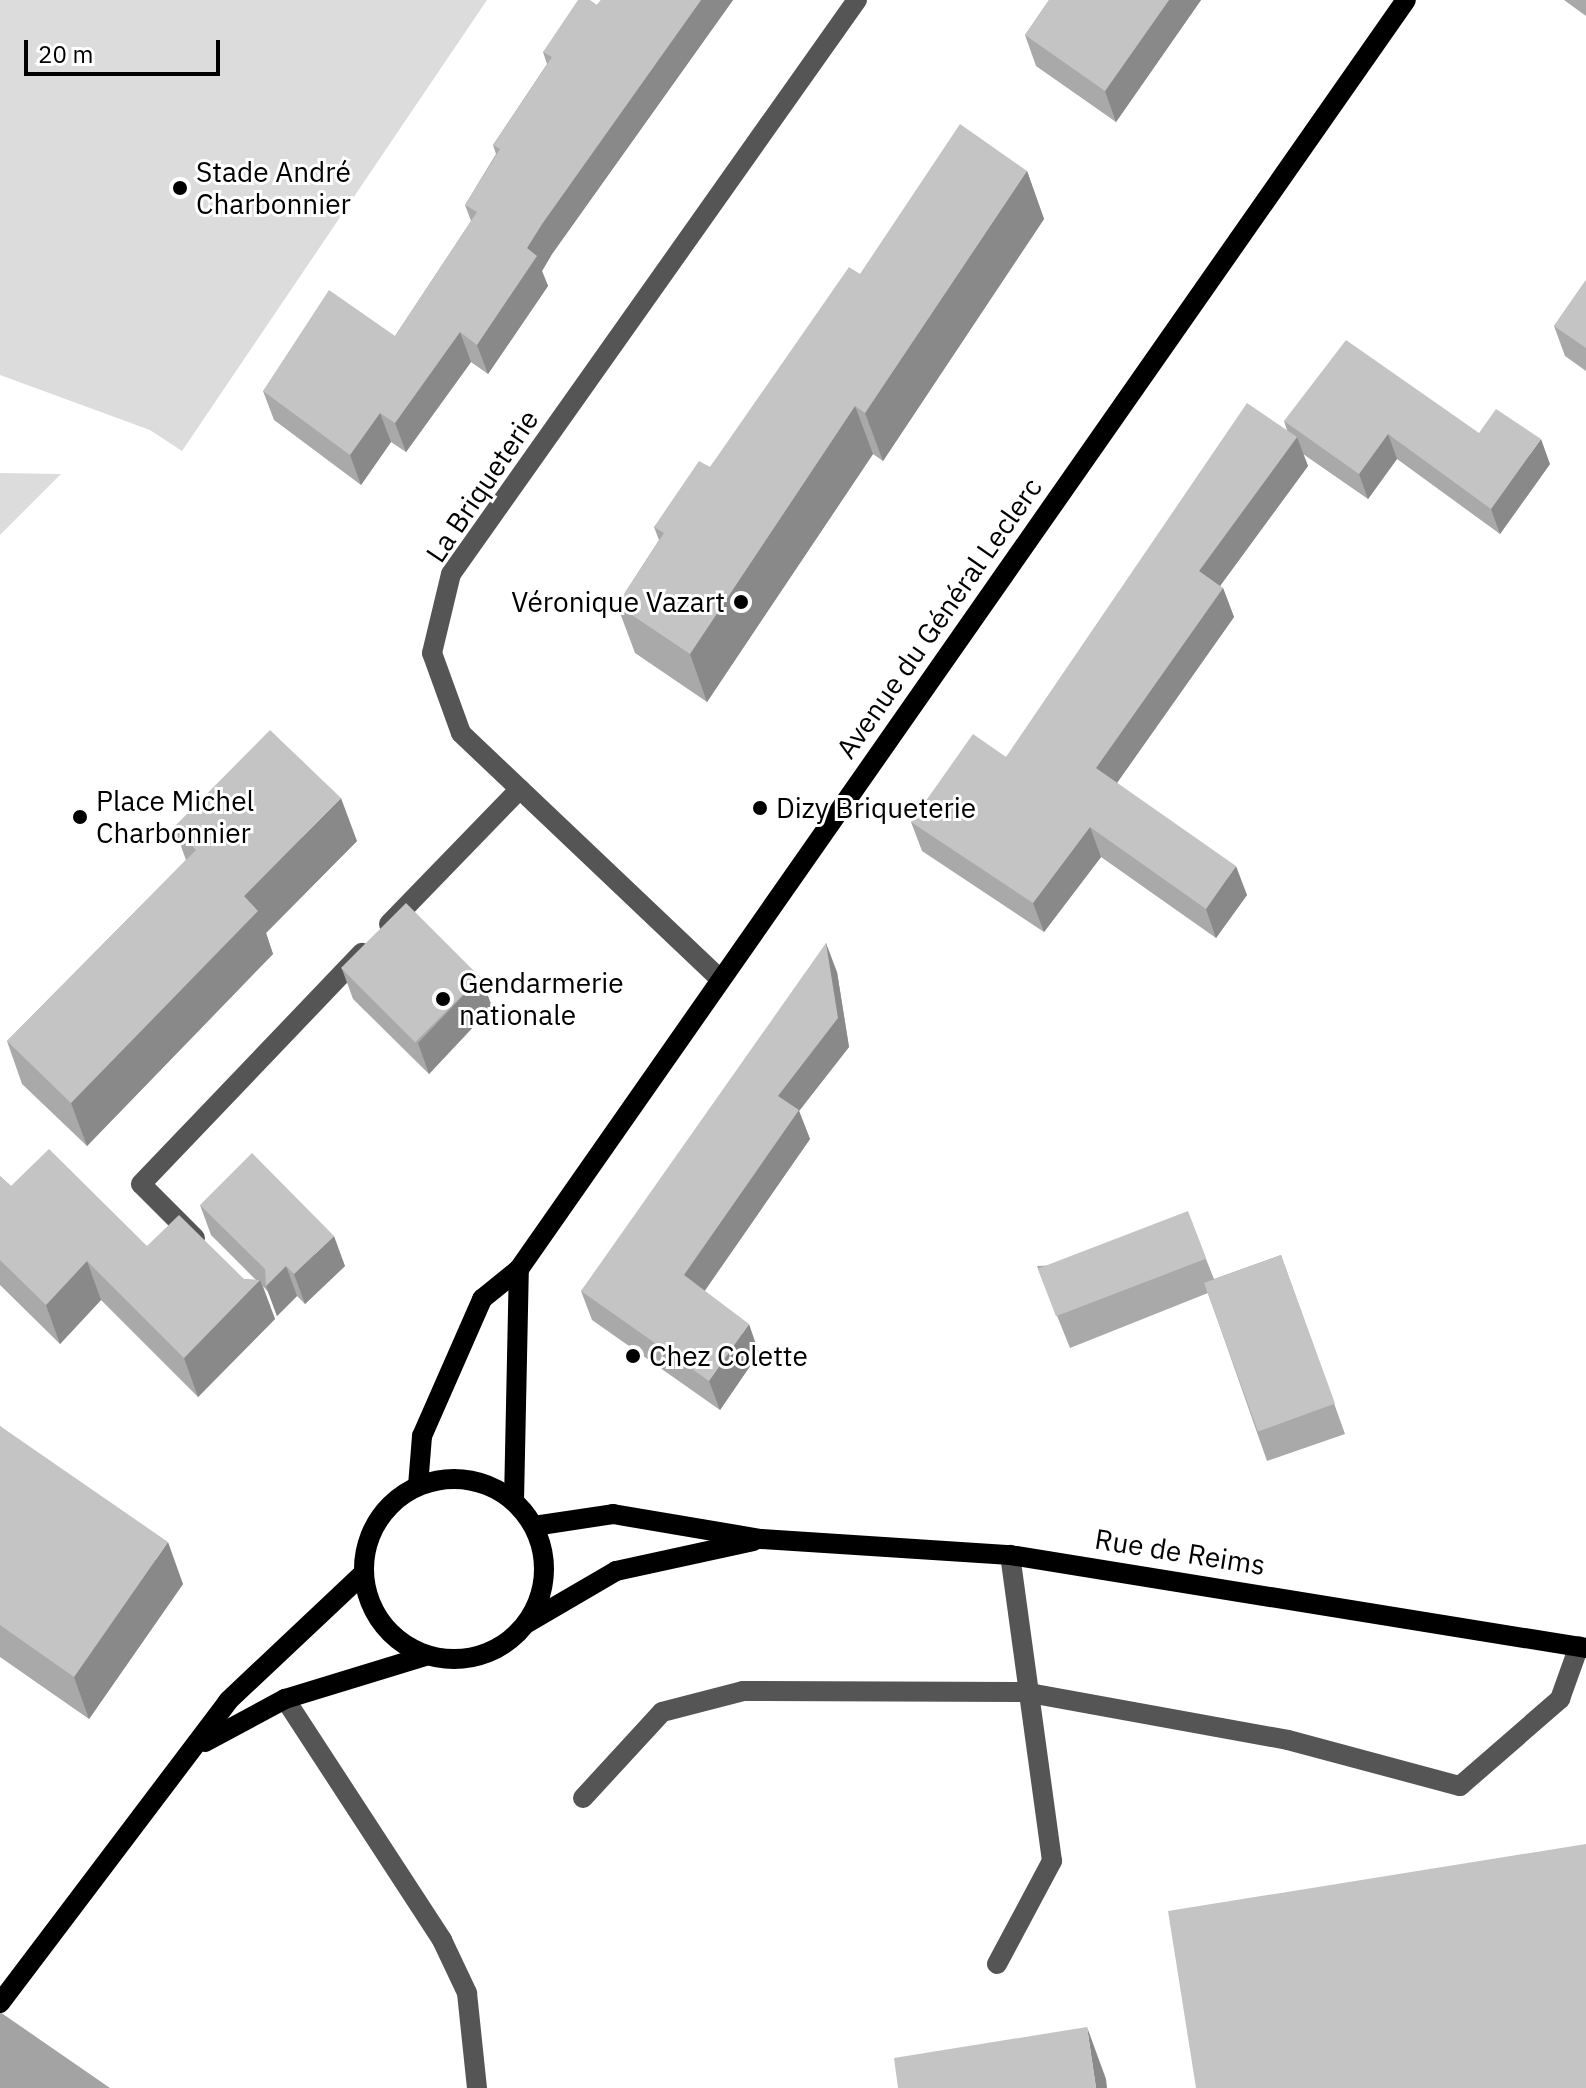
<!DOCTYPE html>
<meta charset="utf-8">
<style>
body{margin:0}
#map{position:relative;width:1586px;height:2088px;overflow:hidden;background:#fff;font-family:"IBM Plex Sans",sans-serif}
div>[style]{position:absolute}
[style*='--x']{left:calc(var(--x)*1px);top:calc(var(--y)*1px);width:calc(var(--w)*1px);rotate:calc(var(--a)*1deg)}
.green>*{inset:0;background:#dcdcdc}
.water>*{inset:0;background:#a3a3a3}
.minor>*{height:20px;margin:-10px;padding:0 10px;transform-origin:10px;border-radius:10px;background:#555}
.major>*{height:20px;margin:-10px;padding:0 10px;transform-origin:10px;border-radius:10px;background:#000}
.major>.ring{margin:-10px;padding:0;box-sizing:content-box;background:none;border:20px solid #000;border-radius:50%}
.wall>*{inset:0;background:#a9a9a9}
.shaded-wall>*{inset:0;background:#898989}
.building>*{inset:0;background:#c4c4c4;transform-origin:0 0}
.dots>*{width:22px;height:22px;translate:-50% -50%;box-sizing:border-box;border:4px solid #fff;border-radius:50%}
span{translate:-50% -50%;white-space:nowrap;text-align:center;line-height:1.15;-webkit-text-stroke:6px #fff;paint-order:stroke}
.poi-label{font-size:28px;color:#000}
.left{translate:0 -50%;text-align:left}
.right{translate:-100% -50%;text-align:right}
.street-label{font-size:28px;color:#000}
.scale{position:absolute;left:24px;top:40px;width:196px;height:36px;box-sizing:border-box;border:4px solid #000;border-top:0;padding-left:10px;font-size:24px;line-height:28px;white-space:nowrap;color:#000;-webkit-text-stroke:6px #fff;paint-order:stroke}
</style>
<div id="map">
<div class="green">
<div style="clip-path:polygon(0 0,487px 0,182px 451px,150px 430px,0 375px)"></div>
<div style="clip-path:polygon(0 473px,61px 474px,0 535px)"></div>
</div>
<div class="water">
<div style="clip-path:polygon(0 2012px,110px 2088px,0 2088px)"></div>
</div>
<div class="minor">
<div style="--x:389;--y:924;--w:188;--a:-45.9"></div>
<div style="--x:720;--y:979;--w:357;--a:-136.5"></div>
<div style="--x:461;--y:733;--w:85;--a:-109.9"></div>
<div style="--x:432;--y:653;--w:81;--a:-76.5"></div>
<div style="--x:451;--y:574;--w:703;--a:-54.73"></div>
<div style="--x:195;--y:1238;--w:76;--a:-135"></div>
<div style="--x:141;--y:1184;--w:320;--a:-46.3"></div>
<div style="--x:285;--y:1699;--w:288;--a:56.9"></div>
<div style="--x:442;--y:1940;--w:59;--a:64.7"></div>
<div style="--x:467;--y:1993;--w:96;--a:84"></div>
<div style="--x:583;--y:1798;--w:117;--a:-47.4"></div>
<div style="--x:662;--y:1712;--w:84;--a:-14.5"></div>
<div style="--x:743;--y:1691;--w:281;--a:0.2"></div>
<div style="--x:1024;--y:1692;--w:268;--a:10.3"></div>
<div style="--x:1288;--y:1740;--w:178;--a:15"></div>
<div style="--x:1460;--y:1786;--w:133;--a:-41"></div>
<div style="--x:1560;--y:1699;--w:56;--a:-70.3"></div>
<div style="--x:997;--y:1964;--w:117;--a:-61.9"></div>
<div style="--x:1052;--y:1861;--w:309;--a:-97.8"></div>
</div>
<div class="major">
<div class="ring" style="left:364px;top:1479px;width:160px;height:160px"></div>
<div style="--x:418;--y:1486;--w:50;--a:-85.4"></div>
<div style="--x:422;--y:1436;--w:150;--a:-66.3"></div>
<div style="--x:482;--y:1299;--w:48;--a:-39"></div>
<div style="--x:519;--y:1269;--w:1548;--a:-55.05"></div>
<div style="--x:514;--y:1501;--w:232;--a:-88.8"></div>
<div style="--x:534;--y:1526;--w:80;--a:-8.6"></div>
<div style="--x:613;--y:1514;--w:150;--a:9.6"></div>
<div style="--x:761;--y:1539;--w:250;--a:3.7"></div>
<div style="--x:1010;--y:1555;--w:583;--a:9.17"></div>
<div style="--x:527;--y:1623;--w:103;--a:-30.3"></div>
<div style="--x:616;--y:1571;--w:141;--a:-12.3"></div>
<div style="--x:205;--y:1742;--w:91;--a:-28.3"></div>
<div style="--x:285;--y:1699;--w:147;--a:-17"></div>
<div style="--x:0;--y:2003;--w:378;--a:-52.9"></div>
<div style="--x:228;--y:1701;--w:185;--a:-43.3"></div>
</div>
<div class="wall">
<div style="clip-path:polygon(601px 0,733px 0,552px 254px,542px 271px,548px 286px,488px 374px,471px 362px,406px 452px,391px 442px,361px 485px,274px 420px,263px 391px,395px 336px,471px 221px,465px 205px,496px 154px,493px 145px,547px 64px,543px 52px,597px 5px)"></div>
<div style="clip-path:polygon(1049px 0,1201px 0,1116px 122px,1036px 66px,1025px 35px)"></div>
<div style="clip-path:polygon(1564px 0,1586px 0,1586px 16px)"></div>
<div style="clip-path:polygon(1027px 171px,1044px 219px,883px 461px,873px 454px,707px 702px,635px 653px,617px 605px,659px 540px,654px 527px,710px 467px,860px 274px)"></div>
<div style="clip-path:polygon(1586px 280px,1586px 371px,1565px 356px,1554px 326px)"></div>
<div style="clip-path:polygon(1284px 421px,1479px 433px,1550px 464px,1500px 534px,1397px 459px,1368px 499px,1303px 454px,1308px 466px,1220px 586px,1223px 588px,1234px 617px,1117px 783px,1247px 895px,1216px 938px,1101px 857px,1044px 932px,922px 851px,911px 822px,1006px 757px,1287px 430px)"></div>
<div style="clip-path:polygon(174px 827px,357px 841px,266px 933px,273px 954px,87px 1146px,22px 1084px,7px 1041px,186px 860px)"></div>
<div style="clip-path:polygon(342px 969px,481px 977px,492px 1007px,429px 1074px,353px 999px)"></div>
<div style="clip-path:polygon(837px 972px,849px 1047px,799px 1111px,810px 1139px,704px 1291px,759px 1353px,720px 1410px,592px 1320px,581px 1291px)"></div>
<div style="clip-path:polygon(0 1176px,11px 1186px,147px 1246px,244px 1279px,256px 1280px,211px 1235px,200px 1205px,345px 1266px,305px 1304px,297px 1296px,277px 1316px,268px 1292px,263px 1286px,275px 1319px,198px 1397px,101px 1300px,60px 1344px,0 1285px)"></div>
<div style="clip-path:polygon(1281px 1255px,1345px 1434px,1267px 1461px,1208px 1293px,1070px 1348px,1037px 1266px,1206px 1259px,1214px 1279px)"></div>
<div style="clip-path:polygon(0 1426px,183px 1584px,89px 1719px,0 1657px)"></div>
</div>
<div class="shaded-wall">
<div style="clip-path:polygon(701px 0,733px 0,552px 254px,542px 271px,548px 286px,488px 374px,477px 345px,527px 248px,542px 224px)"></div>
<div style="clip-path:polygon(1169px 0,1201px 0,1116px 122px,1105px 91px)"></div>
<div style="clip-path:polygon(1027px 171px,1044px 219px,883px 461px,865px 413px)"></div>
<div style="clip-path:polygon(460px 332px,471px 362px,406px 452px,395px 423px)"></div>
<div style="clip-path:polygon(855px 406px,873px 454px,707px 702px,690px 654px)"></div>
<div style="clip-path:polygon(380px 413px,391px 442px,361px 485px,350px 455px)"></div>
<div style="clip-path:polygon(1388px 434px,1397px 459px,1368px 499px,1359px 474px)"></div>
<div style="clip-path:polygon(1297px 437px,1308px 466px,1209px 601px,1199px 571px)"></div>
<div style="clip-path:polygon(1541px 439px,1550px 464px,1500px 534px,1491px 509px)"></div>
<div style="clip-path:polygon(1223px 588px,1234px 617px,1107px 797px,1096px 768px)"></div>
<div style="clip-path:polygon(341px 798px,357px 841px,266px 933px,273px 954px,87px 1146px,71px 1103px,244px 896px)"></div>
<div style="clip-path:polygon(1090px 827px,1101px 857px,1044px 932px,1033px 903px)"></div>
<div style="clip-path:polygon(1236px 866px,1247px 895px,1216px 938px,1206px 909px)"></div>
<div style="clip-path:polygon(826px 943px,837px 972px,849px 1047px,799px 1111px,810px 1139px,695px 1305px,684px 1275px)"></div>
<div style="clip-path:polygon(481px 977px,492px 1007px,429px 1074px,418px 1043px)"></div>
<div style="clip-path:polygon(334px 1236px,345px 1266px,305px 1304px,294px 1274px)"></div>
<div style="clip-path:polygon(87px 1261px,101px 1300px,60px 1344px,46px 1305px)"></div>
<div style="clip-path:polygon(286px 1266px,297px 1296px,277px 1316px,266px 1286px)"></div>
<div style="clip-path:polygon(260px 1280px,275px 1319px,198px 1397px,184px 1358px)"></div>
<div style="clip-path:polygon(749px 1324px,759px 1353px,720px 1410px,709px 1381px)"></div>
<div style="clip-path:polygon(168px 1542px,183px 1584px,89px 1719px,74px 1677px)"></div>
<div style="clip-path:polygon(1087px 2027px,1106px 2079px,1107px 2088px,1096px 2088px)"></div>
</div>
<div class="building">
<div style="clip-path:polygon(578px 0,590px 0,597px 5px,601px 0,701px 0,542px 224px,527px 248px,537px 256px,477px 345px,460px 332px,395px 423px,380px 413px,350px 455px,263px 391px,329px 290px,395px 336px,477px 212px,465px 205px,500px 149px,493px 145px,552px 57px,543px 52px)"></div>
<div style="clip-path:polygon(1049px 0,1169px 0,1105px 91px,1025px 35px)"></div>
<div style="clip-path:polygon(960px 124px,1027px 171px,865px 413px,855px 406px,690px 654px,617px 605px,664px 533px,654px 527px,699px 461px,710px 467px,849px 267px,860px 274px)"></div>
<div style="clip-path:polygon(1586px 280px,1586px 348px,1554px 326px)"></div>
<div style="clip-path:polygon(1346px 340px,1479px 433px,1496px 409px,1541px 439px,1491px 509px,1388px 434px,1359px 474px,1284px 421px)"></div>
<div style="clip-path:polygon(1247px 403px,1297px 437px,1199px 571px,1223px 588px,1096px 768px,1236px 866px,1206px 909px,1090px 827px,1033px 903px,911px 822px,973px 734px,1006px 757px)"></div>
<div style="clip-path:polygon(270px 730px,341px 798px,244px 896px,258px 911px,71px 1103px,7px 1041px,196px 850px,174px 827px)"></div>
<div style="left:406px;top:903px;width:105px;height:92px;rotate:45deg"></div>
<div style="clip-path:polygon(826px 943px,838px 1018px,778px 1096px,799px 1110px,684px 1275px,749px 1324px,709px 1381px,581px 1291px)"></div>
<div style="clip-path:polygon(49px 1149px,147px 1246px,179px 1215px,244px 1279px,260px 1280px,184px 1358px,87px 1261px,46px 1305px,0 1260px,0 1176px,11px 1186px)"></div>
<div style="clip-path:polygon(252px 1153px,334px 1236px,294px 1274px,286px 1266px,266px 1286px,265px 1269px,200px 1205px)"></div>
<div style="left:1188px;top:1211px;width:51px;height:161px;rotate:69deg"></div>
<div style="left:1281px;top:1255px;width:158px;height:82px;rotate:70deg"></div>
<div style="clip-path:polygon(0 1426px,168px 1542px,74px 1677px,0 1625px)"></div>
<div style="clip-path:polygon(1586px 1844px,1586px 2088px,1196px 2088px,1168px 1911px)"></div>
<div style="clip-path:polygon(1087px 2027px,1096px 2088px,898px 2088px,894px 2058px)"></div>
</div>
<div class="dots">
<div style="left:180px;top:188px;background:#000"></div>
<div style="left:741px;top:602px;background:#000"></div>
<div style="left:760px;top:808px;background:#000"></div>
<div style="left:80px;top:817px;background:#000"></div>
<div style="left:443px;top:999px;background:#000"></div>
<div style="left:633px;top:1356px;background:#000"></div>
</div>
<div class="poi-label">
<span class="left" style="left:196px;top:188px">Stade André<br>Charbonnier</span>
<span class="right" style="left:725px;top:602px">Véronique Vazart</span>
<span class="left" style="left:96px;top:817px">Place Michel<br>Charbonnier</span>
<span class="left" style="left:776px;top:808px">Dizy Briqueterie</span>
<span class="left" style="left:459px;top:999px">Gendarmerie<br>nationale</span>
<span class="left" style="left:649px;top:1356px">Chez Colette</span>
</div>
<div class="street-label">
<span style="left:482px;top:486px;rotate:-56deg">La Briqueterie</span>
<span style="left:939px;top:618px;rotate:-55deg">Avenue du Général Leclerc</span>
<span style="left:1180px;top:1552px;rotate:9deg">Rue de Reims</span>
</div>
<div class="scale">20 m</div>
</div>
